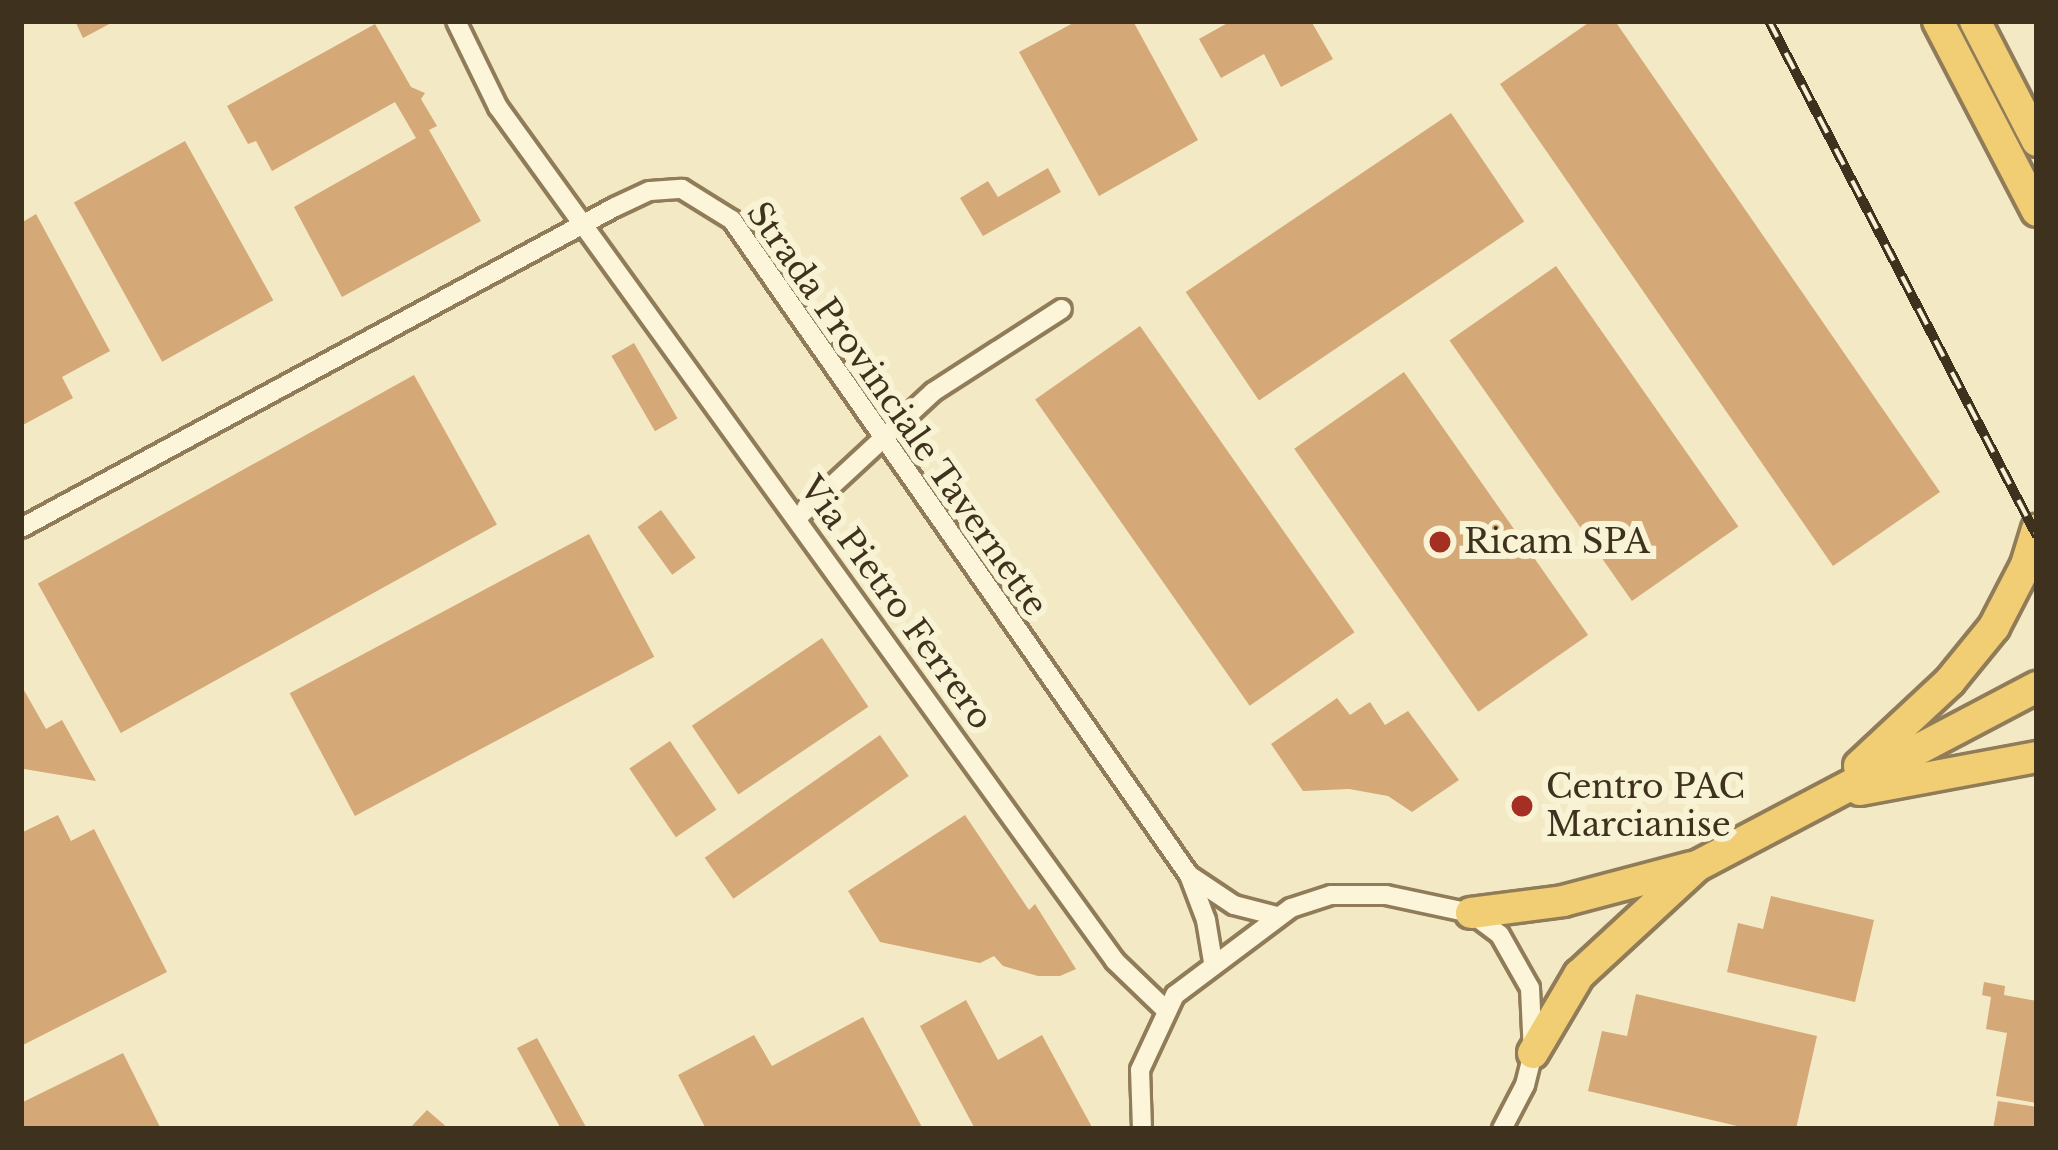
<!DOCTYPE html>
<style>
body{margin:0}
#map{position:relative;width:2058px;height:1150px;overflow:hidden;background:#f3eac5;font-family:"Libre Baskerville",serif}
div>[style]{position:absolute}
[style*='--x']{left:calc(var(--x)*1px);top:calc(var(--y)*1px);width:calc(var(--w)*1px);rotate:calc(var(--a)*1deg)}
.building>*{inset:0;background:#d4a877;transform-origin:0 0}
.roads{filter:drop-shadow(3px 0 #907c58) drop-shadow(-3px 0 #907c58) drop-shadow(0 3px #907c58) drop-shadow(0 -3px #907c58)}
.minor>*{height:18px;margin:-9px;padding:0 9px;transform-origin:9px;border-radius:9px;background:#fcf5d9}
.trunk>*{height:30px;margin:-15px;padding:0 15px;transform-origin:15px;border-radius:15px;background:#f1ce74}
.rail>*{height:10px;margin-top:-5px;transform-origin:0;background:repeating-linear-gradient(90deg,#f9f3d5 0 18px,#3e311e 0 36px);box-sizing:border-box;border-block:3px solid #3e311e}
.dots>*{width:33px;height:33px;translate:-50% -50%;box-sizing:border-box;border:6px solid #f9f3d5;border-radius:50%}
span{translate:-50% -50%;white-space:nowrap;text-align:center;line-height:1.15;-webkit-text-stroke:12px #f9f3d5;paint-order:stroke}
.street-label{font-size:33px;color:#3e311e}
.poi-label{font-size:33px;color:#3e311e}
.left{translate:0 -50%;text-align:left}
.frame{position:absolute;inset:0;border:24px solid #3e311e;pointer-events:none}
</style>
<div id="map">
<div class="building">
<div style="clip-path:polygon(75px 21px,115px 21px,83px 38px)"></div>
<div style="clip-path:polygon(1077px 21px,1133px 21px,1198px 140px,1099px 196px,1019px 52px)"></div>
<div style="clip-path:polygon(1231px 21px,1311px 21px,1333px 59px,1281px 87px,1264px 54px,1221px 78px,1199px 39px)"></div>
<div style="clip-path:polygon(1591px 21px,1615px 21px,1940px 492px,1833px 566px,1500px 84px)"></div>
<div style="clip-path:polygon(375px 24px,411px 87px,425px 93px,421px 99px,437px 126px,429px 130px,481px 221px,342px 297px,294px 207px,416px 138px,395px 102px,272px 171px,256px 141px,248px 144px,227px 106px)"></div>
<div style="left:1451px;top:113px;width:131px;height:320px;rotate:56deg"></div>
<div style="left:185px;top:141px;width:182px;height:127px;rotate:61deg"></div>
<div style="clip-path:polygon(1048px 168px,1061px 192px,983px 236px,960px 198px,988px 181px,998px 197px)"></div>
<div style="clip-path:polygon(36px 214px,110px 351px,62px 377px,73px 398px,21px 426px,21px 223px)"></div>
<div style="left:1556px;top:266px;width:318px;height:130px;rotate:55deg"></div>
<div style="left:1140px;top:326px;width:374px;height:128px;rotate:55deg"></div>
<div style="left:634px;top:343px;width:87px;height:26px;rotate:60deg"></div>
<div style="left:1404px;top:372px;width:321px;height:134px;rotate:55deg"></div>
<div style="left:414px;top:375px;width:171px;height:430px;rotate:61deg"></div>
<div style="left:661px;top:510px;width:59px;height:29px;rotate:54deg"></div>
<div style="left:589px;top:534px;width:139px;height:339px;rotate:62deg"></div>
<div style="left:822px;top:638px;width:83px;height:157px;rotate:56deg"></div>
<div style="clip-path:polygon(21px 685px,46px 729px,62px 720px,96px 781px,24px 769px)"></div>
<div style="clip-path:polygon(1337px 698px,1350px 715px,1370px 702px,1385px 725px,1408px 711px,1459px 780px,1412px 812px,1388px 796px,1349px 789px,1303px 791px,1271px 744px)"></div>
<div style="left:880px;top:735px;width:50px;height:214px;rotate:55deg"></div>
<div style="left:670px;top:741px;width:83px;height:49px;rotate:56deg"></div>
<div style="clip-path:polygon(58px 815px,71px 841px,94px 829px,167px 972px,21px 1046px,21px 833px)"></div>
<div style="clip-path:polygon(965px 815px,1029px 910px,1035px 904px,1076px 969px,1060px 976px,1038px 976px,1003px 966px,994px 956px,980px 963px,880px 942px,848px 891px)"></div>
<div style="clip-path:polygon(1771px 896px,1874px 920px,1855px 1002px,1727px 972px,1738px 923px,1763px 929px)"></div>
<div style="clip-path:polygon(1984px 982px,2005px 986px,2004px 995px,2037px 1001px,2037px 1103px,1996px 1096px,2007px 1033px,1986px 1029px,1991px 997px,1982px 995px)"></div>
<div style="clip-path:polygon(1636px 994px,1817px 1036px,1796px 1129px,1750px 1129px,1588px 1091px,1602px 1031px,1627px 1036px)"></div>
<div style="clip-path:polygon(966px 1000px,998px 1060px,1042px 1035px,1093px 1129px,975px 1129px,920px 1026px)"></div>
<div style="clip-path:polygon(863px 1017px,923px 1129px,706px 1129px,678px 1075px,754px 1035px,772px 1066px)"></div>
<div style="clip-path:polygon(537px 1038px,587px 1129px,561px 1129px,517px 1048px)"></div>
<div style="clip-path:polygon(123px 1053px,161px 1129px,21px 1129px,21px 1103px)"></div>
<div style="clip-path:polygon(1998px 1101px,2037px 1107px,2037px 1129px,1993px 1129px)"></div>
<div style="clip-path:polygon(427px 1110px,449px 1129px,409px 1129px)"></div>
</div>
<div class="roads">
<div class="minor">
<div style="--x:456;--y:21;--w:96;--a:64"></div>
<div style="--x:498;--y:107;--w:1054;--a:54.15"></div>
<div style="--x:1115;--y:961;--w:72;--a:43.9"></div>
<div style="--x:797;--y:518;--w:185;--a:-42.8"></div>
<div style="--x:933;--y:392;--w:153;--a:-32.8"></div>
<div style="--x:21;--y:528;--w:675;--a:-28.39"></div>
<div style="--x:615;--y:207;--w:38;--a:-25"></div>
<div style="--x:650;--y:191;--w:32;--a:-4"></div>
<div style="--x:682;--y:189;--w:59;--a:31.8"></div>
<div style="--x:732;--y:220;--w:799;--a:55.1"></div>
<div style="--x:1189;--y:875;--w:48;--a:69.3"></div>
<div style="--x:1206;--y:920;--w:43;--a:80.5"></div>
<div style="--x:1189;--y:875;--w:54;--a:33.7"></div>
<div style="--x:1234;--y:905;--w:44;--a:14.3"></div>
<div style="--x:1142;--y:1129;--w:59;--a:-91.9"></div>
<div style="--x:1140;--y:1070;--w:83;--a:-65"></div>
<div style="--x:1175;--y:995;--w:145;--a:-36.9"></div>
<div style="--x:1291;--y:908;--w:42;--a:-18"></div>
<div style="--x:1331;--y:895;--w:55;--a:0"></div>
<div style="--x:1386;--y:895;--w:87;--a:12"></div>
<div style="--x:1471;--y:913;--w:36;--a:37"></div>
<div style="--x:1500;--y:935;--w:61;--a:60.5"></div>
<div style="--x:1530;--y:988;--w:65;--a:87.4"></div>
<div style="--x:1533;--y:1053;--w:33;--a:104"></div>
<div style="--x:1525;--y:1085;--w:50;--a:117.6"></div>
</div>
<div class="trunk">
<div style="--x:1938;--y:21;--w:214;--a:62.5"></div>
<div style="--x:1975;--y:21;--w:135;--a:62.7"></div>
<div style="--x:1859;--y:766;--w:125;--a:-43"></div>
<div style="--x:1950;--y:681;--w:70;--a:-50.8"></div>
<div style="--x:1994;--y:627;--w:70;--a:-62.7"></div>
<div style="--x:2026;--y:565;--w:37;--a:-73"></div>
<div style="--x:1860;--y:790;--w:180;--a:-10.6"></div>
<div style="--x:1471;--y:913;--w:93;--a:-7.4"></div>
<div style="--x:1563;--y:901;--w:133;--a:-14.8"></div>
<div style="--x:1533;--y:1053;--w:91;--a:-59.5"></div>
<div style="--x:1579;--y:975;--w:161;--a:-42.7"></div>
<div style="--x:1697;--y:866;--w:384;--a:-27.8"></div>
</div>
</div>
<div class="rail">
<div style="--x:1769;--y:21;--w:581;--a:62.51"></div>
</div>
<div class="dots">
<div style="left:1440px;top:542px;background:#a52f22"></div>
<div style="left:1522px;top:806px;background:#a52f22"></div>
</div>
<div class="street-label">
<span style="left:897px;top:409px;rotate:55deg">Strada Provinciale Tavernette</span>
<span style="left:896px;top:603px;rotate:54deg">Via Pietro Ferrero</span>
</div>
<div class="poi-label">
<span class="left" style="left:1464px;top:542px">Ricam SPA</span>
<span class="left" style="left:1546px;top:806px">Centro PAC<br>Marcianise</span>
</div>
<div class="frame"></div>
</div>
